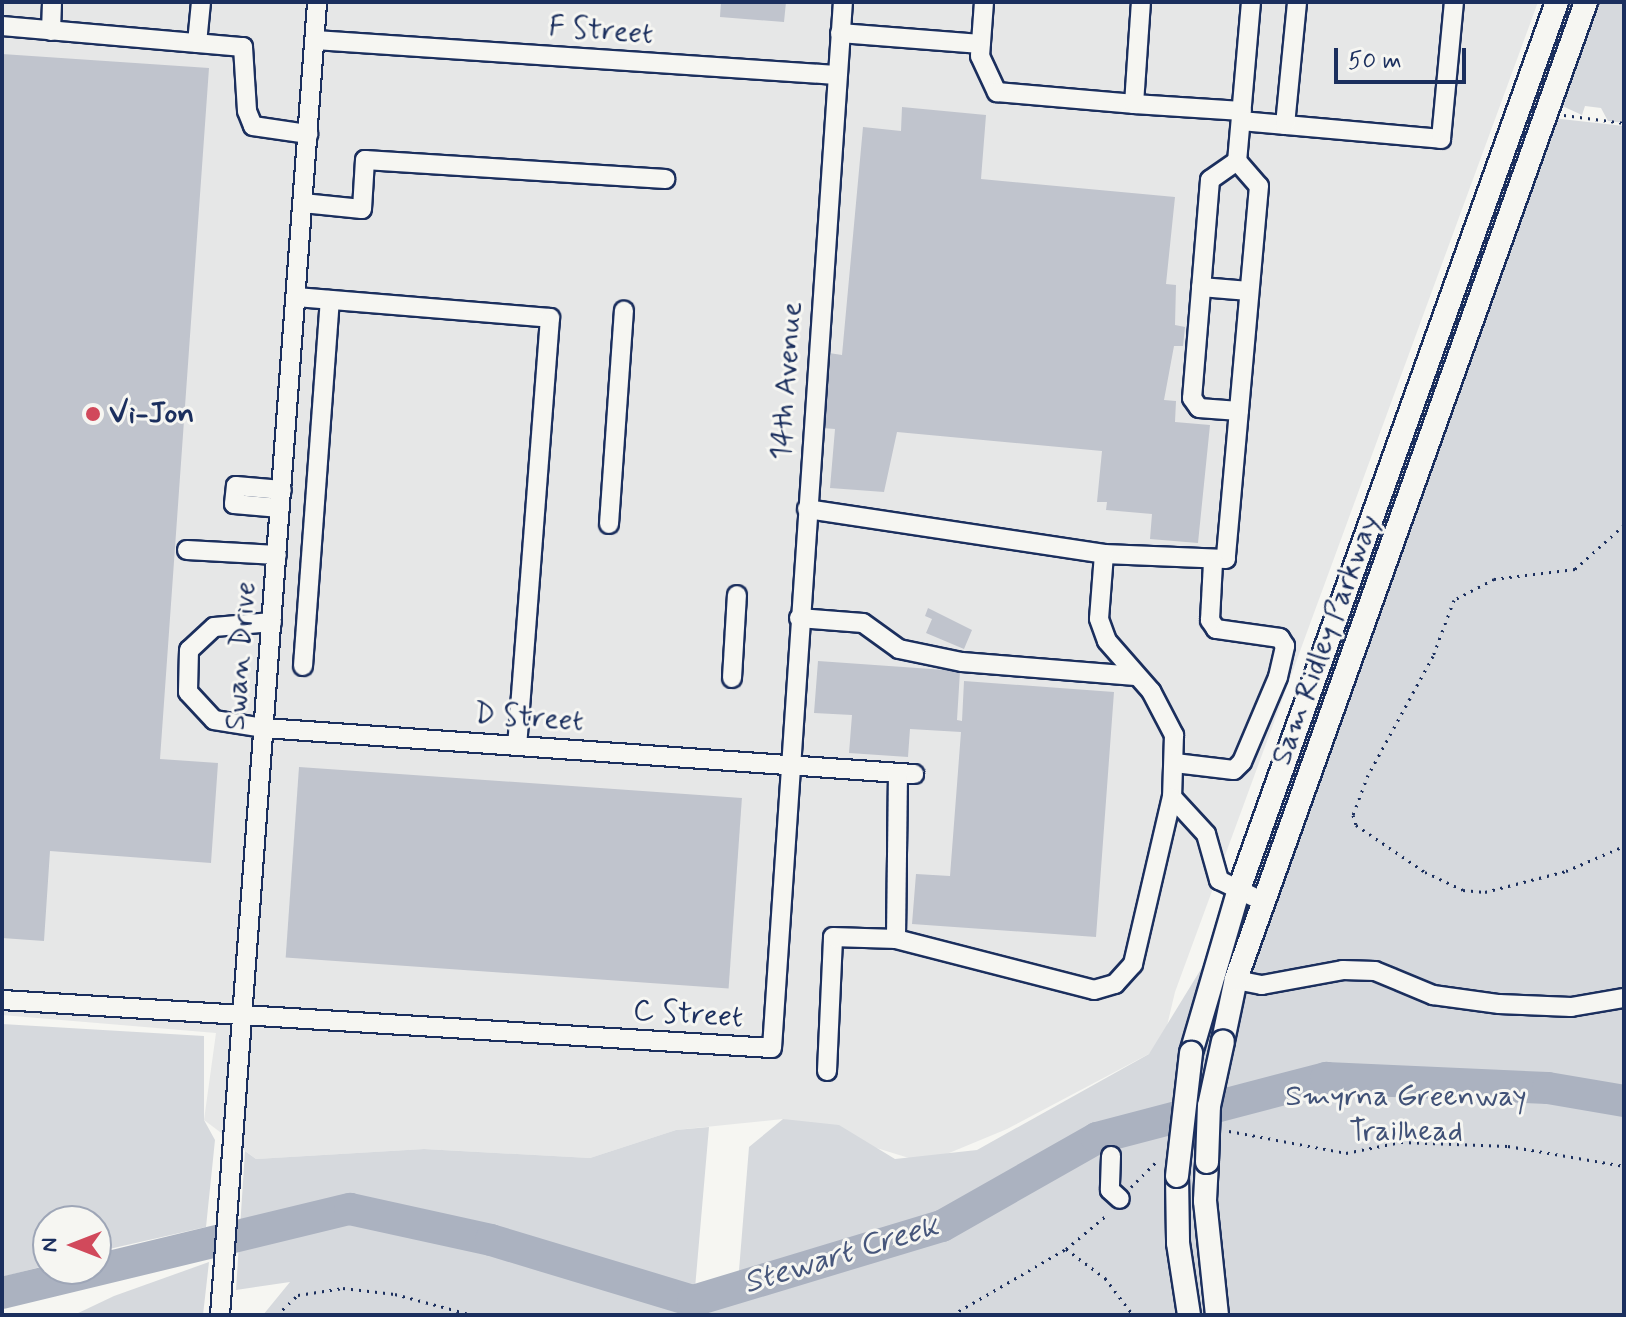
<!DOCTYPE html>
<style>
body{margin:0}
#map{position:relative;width:1626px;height:1317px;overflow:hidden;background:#f6f6f2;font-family:Mynerve,sans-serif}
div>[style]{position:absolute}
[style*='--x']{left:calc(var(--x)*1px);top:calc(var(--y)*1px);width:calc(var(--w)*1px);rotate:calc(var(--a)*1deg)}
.built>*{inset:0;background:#e6e7e7}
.green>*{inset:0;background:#d6d9dd}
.river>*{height:32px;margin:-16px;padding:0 16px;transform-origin:16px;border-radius:16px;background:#abb2c0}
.building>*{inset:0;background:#c0c4cd;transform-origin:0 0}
.path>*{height:3px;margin-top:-1.5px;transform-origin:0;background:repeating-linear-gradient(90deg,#1b2f5e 0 2px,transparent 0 8px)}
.roads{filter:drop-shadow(2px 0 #1b2f5e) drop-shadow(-2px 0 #1b2f5e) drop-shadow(0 2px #1b2f5e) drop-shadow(0 -2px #1b2f5e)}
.minor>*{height:18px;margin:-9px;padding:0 9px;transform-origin:9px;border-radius:9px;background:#f6f6f2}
.major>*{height:22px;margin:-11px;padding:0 11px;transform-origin:11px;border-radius:11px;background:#f6f6f2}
.bridges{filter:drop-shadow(2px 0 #1b2f5e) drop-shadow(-2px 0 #1b2f5e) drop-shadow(0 2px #1b2f5e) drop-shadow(0 -2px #1b2f5e)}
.major-bridge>*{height:22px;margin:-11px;padding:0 11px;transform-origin:11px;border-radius:11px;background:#f6f6f2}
.dots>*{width:22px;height:22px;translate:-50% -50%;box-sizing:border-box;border:4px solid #f6f6f2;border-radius:50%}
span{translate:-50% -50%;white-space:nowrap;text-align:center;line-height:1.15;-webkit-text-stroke:6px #f6f6f2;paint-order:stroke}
.street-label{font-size:30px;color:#1b2f5e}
.poi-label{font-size:30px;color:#1b2f5e;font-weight:700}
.left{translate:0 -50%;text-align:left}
.park-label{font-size:30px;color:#405177}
.water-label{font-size:32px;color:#46567b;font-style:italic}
.frame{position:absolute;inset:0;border:4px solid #1b2f5e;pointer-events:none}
.north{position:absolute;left:32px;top:1205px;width:80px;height:80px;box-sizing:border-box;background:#f6f6f2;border:2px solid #9ea6b7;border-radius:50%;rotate:270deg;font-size:22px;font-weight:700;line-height:32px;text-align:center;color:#1b2f5e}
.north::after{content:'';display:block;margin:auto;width:28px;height:36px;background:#d1495b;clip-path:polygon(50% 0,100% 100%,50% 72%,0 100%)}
.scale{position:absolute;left:1334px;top:48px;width:132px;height:36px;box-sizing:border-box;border:4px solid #1b2f5e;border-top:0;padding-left:10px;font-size:24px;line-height:28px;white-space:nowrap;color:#1b2f5e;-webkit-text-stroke:6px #f6f6f2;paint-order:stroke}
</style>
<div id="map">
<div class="built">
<div style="clip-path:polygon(2px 2px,1538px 2px,1175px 992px,1162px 1047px,1007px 1129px,925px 1163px,783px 1119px,676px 1130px,590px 1158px,424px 1149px,256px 1159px,204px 1120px,216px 1033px,2px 1015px)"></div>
</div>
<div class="green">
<div style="clip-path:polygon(1597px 2px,1624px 2px,1624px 123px,1608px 121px,1601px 108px,1585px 106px,1582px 115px,1560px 105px)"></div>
<div style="clip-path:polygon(1552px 118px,1624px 126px,1624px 1315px,263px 1315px,290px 1282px,236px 1290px,245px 1151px,256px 1159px,424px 1149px,590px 1158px,676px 1130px,709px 1127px,694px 1300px,738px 1283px,749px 1147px,783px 1119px,839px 1125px,895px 1159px,977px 1150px,1149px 1054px,1255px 881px,1278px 896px)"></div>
<div style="clip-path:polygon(2px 1024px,204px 1036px,204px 1120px,215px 1140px,206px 1227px,96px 1252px,96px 1221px,48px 1221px,48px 1265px,2px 1277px)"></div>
<div style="clip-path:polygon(209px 1262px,203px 1315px,74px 1315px,114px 1296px)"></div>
</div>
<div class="river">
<div style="--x:2;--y:1293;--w:358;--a:-13.6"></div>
<div style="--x:350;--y:1209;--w:144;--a:12.4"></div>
<div style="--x:491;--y:1240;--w:211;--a:16.8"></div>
<div style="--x:693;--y:1301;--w:260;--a:-16.8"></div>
<div style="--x:942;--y:1226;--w:178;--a:-29.6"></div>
<div style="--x:1097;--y:1138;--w:237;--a:-14.7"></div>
<div style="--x:1326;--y:1078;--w:222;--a:2.6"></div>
<div style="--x:1548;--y:1088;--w:77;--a:9.7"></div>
</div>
<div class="building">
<div style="clip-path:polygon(721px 2px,786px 2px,784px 22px,720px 17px)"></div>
<div style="clip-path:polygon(2px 54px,209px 68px,160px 759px,218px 763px,211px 863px,50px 851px,44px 941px,2px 938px)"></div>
<div style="clip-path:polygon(902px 107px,986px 115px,981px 179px,1175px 197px,1166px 284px,1176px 285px,1175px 325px,1185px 327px,1183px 346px,1174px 346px,1164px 400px,1176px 401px,1175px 422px,1210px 425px,1198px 543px,1150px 539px,1152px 514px,1106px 510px,1107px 502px,1097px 502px,1102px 451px,897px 432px,884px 492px,830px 488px,835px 429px,822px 428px,829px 353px,842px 355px,863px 127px,901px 131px)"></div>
<div style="clip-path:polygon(928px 608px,972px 630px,964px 649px,926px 633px,932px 619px,925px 616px)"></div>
<div style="clip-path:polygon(818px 661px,960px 671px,957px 720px,962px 721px,964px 681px,1114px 692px,1096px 937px,912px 924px,916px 874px,950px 876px,961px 732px,910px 729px,908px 757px,849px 753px,852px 715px,814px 713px)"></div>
<div style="left:299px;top:767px;width:444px;height:191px;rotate:4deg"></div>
</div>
<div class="path">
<div style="--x:1564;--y:115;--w:61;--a:7.6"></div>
<div style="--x:1624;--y:525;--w:66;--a:138.1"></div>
<div style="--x:1575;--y:569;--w:82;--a:173"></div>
<div style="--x:1494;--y:579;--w:45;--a:152.3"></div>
<div style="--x:1454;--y:600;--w:60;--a:110.6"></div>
<div style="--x:1433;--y:656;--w:136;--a:118.6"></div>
<div style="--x:1368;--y:775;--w:43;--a:110.6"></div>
<div style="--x:1353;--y:815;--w:10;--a:73"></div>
<div style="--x:1356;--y:825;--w:83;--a:34.3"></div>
<div style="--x:1425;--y:872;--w:42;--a:25.3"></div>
<div style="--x:1463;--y:890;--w:22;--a:5"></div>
<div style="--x:1485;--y:892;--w:84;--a:-14.5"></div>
<div style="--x:1566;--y:871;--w:63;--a:-23.3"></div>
<div style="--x:1229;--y:1131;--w:119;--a:10.6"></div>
<div style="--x:1346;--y:1153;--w:56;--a:-11.3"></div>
<div style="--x:1401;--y:1142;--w:107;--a:2.1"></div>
<div style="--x:1508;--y:1146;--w:118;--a:9.8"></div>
<div style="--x:1131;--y:1187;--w:37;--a:-45"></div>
<div style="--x:1066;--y:1249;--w:55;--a:-39.8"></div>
<div style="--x:277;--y:1315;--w:29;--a:-44"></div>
<div style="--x:298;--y:1295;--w:46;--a:-8.8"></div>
<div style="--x:343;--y:1288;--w:52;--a:6.6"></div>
<div style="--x:395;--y:1294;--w:81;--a:15.1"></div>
<div style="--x:952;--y:1315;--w:132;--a:-30.1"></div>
<div style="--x:1066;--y:1249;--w:49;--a:36.6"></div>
<div style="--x:1105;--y:1278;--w:46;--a:52.9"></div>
</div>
<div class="roads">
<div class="minor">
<div style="--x:984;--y:2;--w:54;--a:94.2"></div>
<div style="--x:980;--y:56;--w:40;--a:65"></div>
<div style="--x:997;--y:92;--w:138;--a:5"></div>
<div style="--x:1134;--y:104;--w:102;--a:-86.1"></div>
<div style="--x:1251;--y:2;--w:160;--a:95"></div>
<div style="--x:1237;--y:161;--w:33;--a:49"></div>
<div style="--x:1259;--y:186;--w:374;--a:95.1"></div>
<div style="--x:1226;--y:559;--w:122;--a:-177.7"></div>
<div style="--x:1104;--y:554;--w:65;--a:94.4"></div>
<div style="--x:1099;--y:619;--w:23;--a:70"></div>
<div style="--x:1107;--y:641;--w:67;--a:48.7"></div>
<div style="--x:1151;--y:691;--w:50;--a:62.4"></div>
<div style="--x:1174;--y:735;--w:62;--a:91.8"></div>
<div style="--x:1172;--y:797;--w:50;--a:47.4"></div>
<div style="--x:1206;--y:834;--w:48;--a:74.2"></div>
<div style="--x:1219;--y:880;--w:50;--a:26.1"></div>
<div style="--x:2;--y:26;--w:242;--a:5"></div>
<div style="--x:243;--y:47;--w:64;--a:86.4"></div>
<div style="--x:247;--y:111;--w:16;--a:68"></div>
<div style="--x:253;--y:126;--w:56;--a:8.3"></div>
<div style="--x:51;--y:31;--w:29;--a:-88"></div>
<div style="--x:840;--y:33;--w:141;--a:4.5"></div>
<div style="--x:315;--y:40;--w:522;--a:3.84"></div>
<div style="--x:197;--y:43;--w:41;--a:-84.4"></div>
<div style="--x:1134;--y:104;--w:108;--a:3.7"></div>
<div style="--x:1241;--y:121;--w:201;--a:5.1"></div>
<div style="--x:1441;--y:139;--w:138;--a:-84.6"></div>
<div style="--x:1285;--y:125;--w:124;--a:-84.4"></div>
<div style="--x:1237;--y:161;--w:33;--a:145"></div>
<div style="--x:1210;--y:180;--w:219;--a:94.7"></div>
<div style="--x:1192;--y:398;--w:12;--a:55"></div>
<div style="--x:1199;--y:408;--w:40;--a:4.3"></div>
<div style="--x:303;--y:203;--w:59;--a:5.8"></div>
<div style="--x:362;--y:209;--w:49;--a:-86.5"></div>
<div style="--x:365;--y:160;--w:301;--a:3.6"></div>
<div style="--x:1201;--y:287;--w:48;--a:4.8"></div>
<div style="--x:296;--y:297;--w:255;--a:4.7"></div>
<div style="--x:550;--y:318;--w:429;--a:94.4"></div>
<div style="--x:280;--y:508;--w:46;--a:-175"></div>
<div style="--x:234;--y:504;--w:18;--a:-84"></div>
<div style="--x:236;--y:486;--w:46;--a:5"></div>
<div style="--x:807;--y:509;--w:300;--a:8.6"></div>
<div style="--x:609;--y:524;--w:214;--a:-86"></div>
<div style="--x:187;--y:550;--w:90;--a:3.2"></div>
<div style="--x:799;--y:618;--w:64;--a:4.5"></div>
<div style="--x:863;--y:623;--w:44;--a:35.8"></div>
<div style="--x:899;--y:649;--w:64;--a:11.7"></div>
<div style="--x:962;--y:662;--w:174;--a:4.6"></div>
<div style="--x:272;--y:622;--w:58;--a:175.1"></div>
<div style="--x:214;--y:627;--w:34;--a:137"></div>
<div style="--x:189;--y:650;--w:42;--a:91.4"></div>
<div style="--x:188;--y:692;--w:38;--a:47"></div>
<div style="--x:214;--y:720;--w:51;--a:9.1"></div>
<div style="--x:264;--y:728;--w:652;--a:4.05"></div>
<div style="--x:303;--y:666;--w:367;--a:-85.8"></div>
<div style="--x:732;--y:678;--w:83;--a:-86.6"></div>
<div style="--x:1175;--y:763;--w:59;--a:6.8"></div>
<div style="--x:1234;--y:770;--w:11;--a:-45"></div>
<div style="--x:1242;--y:762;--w:92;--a:-67"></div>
<div style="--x:1278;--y:677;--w:32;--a:-77"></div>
<div style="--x:1285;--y:646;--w:9;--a:-122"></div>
<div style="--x:1280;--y:638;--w:65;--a:-172"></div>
<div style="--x:1216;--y:629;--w:11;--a:-124"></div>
<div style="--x:1210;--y:620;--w:58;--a:-87"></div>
<div style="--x:898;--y:773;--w:166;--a:90.7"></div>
<div style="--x:896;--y:939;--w:204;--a:14.4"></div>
<div style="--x:1094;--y:990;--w:22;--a:-16"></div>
<div style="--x:1115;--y:984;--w:27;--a:-48"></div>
<div style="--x:1133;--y:964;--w:171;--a:-76.9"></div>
<div style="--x:1236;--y:980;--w:26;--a:11"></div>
<div style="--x:1262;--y:985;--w:82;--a:-10.5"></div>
<div style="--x:1343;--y:970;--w:32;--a:2"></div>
<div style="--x:1375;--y:971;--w:63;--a:22.5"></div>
<div style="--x:1433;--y:995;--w:67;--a:7.8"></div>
<div style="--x:1499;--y:1004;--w:72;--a:2.4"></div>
<div style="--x:1571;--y:1007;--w:54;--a:-9.6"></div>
<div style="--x:2;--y:1000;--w:771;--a:3.57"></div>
<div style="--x:772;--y:1048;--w:1048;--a:-86.12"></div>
<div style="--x:827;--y:1071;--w:134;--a:-87.4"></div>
<div style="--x:833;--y:937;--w:63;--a:1.8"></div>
<div style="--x:1111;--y:1156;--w:34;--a:92"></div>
<div style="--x:1110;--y:1190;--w:13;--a:42"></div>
<div style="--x:220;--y:1315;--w:1317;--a:-85.77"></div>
</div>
<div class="major">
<div style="--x:1223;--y:1041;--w:63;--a:-78.2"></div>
<div style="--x:1236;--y:979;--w:1038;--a:-70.29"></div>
<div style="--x:1191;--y:1053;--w:168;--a:-73.7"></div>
<div style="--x:1238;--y:892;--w:945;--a:-70.28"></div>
<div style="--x:1207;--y:1162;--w:39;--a:93"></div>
<div style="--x:1205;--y:1201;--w:115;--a:84"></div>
<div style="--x:1177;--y:1176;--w:67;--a:89.1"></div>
<div style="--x:1178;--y:1243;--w:73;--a:81.3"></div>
</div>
</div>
<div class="bridges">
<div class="major-bridge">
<div style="--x:1207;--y:1162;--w:56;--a:-88"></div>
<div style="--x:1209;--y:1106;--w:66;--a:-77.8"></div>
<div style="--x:1177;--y:1176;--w:124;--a:-83.5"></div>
</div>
</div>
<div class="dots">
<div style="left:93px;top:414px;background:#d1495b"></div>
</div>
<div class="street-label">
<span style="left:601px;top:31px;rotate:4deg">F Street</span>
<span style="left:787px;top:381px;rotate:-86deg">14th Avenue</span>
<span style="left:1326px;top:640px;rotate:-70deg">Sam Ridley Parkway</span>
<span style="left:241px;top:656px;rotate:-86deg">Swan Drive</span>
<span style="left:529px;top:718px;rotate:4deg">D Street</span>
<span style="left:688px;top:1015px;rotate:4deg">C Street</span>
</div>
<div class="poi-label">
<span class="left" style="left:109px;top:414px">Vi-Jon</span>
</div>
<div class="park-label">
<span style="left:1406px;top:1114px">Smyrna Greenway<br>Trailhead</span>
</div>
<div class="water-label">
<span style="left:841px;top:1255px;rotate:-17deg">Stewart Creek</span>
</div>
<div class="frame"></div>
<div class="north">N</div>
<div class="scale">50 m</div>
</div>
